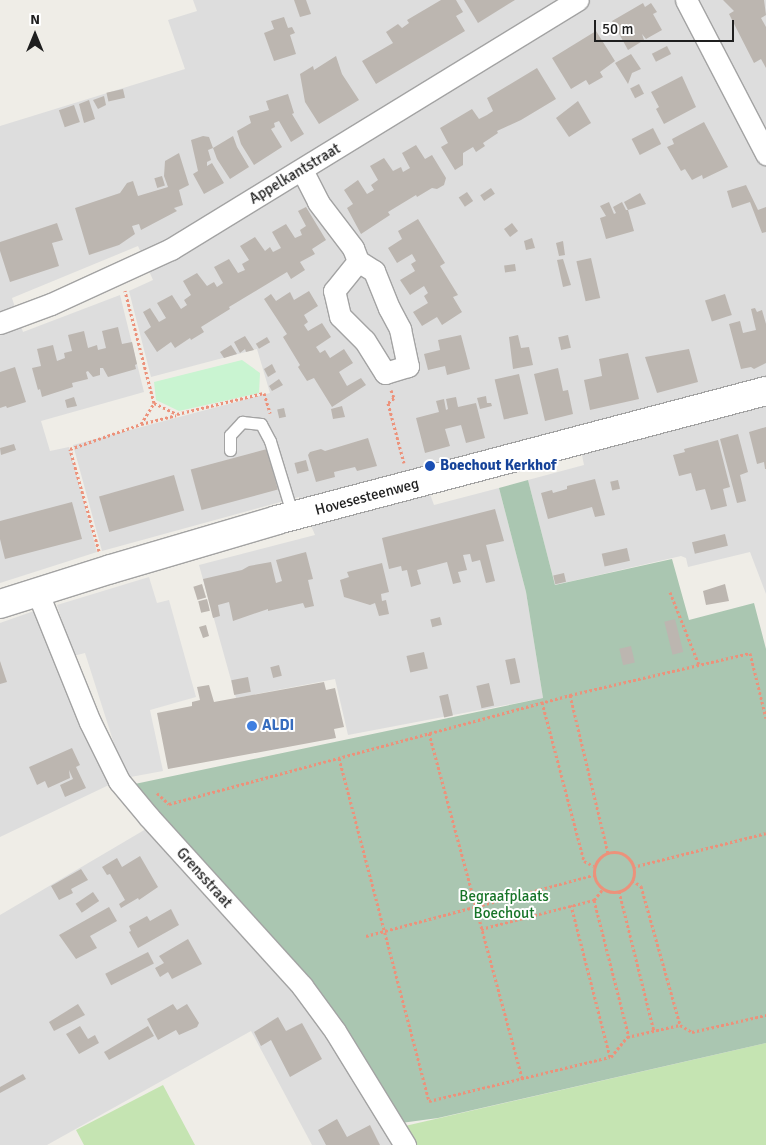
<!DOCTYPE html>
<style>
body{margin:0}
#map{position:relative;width:766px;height:1145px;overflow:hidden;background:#efede7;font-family:Signika,sans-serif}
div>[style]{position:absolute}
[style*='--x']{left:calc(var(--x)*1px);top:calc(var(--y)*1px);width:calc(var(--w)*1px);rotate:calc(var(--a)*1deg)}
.residential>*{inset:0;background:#ddd}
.grass>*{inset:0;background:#c5e4b2}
.cemetery>*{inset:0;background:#aac6b1}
.park>*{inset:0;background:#c9f4d1}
.parking>*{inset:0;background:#dfdfdf}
.building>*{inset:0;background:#bcb6b0;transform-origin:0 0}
.path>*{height:3px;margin-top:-1.5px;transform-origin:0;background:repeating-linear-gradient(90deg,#ec927b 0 2.5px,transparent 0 5px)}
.path>.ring{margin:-1.5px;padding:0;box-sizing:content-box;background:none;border:3px solid #ec927b;border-radius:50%}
.roads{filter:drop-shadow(1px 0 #a3a3a3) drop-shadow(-1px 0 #a3a3a3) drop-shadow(0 1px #a3a3a3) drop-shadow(0 -1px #a3a3a3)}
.service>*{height:11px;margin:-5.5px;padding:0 5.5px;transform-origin:5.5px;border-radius:5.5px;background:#fff}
.minor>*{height:21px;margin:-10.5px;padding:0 10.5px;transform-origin:10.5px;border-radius:10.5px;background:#fff}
.tertiary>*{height:28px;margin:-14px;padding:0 14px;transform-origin:14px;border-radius:14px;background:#fff}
.dots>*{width:14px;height:14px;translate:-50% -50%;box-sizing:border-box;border:2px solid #fff;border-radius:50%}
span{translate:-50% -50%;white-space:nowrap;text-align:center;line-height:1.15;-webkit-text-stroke:4px #fff;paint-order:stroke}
.street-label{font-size:15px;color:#1f1f1f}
.transit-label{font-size:15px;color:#164399;font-weight:700}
.left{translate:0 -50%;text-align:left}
.shop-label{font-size:15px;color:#366cbe;font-weight:700}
.park-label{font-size:15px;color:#177428}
.north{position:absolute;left:10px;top:10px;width:50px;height:50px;-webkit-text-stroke:4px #fff;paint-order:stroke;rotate:0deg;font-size:14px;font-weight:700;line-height:20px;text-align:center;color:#1f1f1f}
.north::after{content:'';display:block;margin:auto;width:18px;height:22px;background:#1f1f1f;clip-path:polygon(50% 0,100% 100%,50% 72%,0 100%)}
.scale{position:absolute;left:594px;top:20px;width:140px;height:22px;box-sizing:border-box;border:2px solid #1f1f1f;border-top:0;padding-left:6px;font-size:15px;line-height:18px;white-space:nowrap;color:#1f1f1f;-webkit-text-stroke:4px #fff;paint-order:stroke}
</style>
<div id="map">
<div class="residential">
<div style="clip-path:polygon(193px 0,766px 0,766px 594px,750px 552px,688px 567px,686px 558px,681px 556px,555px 585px,528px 480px,584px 465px,576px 426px,421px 469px,434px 505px,499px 488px,526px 592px,543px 698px,348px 735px,335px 679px,236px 698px,199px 565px,315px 535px,299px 497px,102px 551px,73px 445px,270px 393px,257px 349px,151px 377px,129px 291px,153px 280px,138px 246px,12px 298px,23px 332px,120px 295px,144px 392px,41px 421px,50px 451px,69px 447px,97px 552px,0 583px,0 126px,185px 69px,168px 20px,197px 11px)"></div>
<div style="clip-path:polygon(34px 611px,113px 783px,0 837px,0 623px)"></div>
<div style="clip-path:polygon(146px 829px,304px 1001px,398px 1145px,312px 1145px,251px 1031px,47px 1145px,0 1145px,0 915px)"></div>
</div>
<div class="grass">
<div style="clip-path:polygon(766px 1043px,766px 1145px,417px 1145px,405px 1126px)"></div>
<div style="clip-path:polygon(163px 1085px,195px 1145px,84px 1145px,76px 1130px)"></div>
</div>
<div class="cemetery">
<div style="clip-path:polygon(528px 480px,555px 585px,672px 559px,689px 620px,754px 603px,766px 649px,766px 1043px,438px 1118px,401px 1123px,130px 785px,543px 698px,526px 592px,499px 488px)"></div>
</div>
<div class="park">
<div style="clip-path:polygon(242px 360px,260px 373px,259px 393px,179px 411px,156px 400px,154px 382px)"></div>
</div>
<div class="parking">
<div style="clip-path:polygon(149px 577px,157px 603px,169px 600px,196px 697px,150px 710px,163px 771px,125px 778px,85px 653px,73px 656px,57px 605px)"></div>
</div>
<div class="building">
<div style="clip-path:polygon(294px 0,306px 0,311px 14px,300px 17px)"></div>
<div style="clip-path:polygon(441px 0,456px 0,463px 12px,456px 16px,465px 31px,376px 84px,362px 61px,393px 43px,386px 32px,398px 24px,402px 28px,409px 23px,407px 20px)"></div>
<div style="clip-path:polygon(464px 0,515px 0,478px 23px)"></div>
<div style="clip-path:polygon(723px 0,764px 0,766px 15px,761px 18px,766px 27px,766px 68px,761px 59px,754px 63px,729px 14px,734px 11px)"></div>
<div style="clip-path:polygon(643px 3px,645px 7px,651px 3px,657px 12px,653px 14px,662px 30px,646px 39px,642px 34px,644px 40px,628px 50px,612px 21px)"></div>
<div style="clip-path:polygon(284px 17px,288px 28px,292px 27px,295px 33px,290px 35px,296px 54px,274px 61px,264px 33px,274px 29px,271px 21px)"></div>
<div style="clip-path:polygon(596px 31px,615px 61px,600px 72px,603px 77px,589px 85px,586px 80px,571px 89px,552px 58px)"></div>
<div style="left:667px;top:46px;width:9px;height:17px;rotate:63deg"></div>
<div style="clip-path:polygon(631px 54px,641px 69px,632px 73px,628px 84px,615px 63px)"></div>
<div style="clip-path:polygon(336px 56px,342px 74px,359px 100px,319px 124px,305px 102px,300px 74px,313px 66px,314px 70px)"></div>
<div style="clip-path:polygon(537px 68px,556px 99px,521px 120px,497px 131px,498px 133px,483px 143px,485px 146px,476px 152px,473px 147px,463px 153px,463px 165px,455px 170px,441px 147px,448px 143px,440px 128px,472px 109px,479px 119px,487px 115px,493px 111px,487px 98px)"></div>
<div style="clip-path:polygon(682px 76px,696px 107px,664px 124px,656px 109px,659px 107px,651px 92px)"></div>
<div style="left:639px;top:84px;width:11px;height:10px;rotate:63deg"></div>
<div style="left:123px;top:89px;width:9px;height:17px;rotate:77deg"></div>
<div style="clip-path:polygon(288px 94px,294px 113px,292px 114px,304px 134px,291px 142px,279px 121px,274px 123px,275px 127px,271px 129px,282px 147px,254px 165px,241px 144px,237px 131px,251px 123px,249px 116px,269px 110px,266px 101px)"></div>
<div style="clip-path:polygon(104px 96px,106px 105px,98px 109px,93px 100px)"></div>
<div style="clip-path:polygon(89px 100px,95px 119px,84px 123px,79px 104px)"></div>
<div style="clip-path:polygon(578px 101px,591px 123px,569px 137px,556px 118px)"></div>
<div style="left:74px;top:105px;width:18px;height:16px;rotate:71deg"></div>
<div style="clip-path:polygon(704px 122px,728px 167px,703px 179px,702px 175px,692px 180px,685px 169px,681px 171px,667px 147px,674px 144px,672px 139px)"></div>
<div style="left:653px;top:128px;width:18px;height:24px;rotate:63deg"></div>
<div style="clip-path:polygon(203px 136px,209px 137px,213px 148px,208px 150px,211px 160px,207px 162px,207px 166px,212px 163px,224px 183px,204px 194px,193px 174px,198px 171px,191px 140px)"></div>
<div style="clip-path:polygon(233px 136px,237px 147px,249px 167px,230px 179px,217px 159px,213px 148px)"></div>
<div style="clip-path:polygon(416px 145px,425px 159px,432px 155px,446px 178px,444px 185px,437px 189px,432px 188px,417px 197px,416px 195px,388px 212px,390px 215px,361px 234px,347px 208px,353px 204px,344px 190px,358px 180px,367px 194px,374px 190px,371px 185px,378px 180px,370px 166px,384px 158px,393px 171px,401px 167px,403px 172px,410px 168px,402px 153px)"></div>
<div style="clip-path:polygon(179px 153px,189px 185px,179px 190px,183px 205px,174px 208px,177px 211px,141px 230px,139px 224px,132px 226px,135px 234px,119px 245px,89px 255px,75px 208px,120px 193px,127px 183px,133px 181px,138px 196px,168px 187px,164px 176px,165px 161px)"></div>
<div style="left:162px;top:176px;width:10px;height:8px;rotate:73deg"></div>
<div style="clip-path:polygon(746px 185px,758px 210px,766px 207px,766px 232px,762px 233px,750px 202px,732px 208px,727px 191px)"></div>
<div style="left:491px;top:188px;width:7px;height:13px;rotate:56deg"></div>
<div style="left:467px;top:192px;width:11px;height:10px;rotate:56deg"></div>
<div style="clip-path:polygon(640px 193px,646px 204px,628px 210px,624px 202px)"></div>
<div style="clip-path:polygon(609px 202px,614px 214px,616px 213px,613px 207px,622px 202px,626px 210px,628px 210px,634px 231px,606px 239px,600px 218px,606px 216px,600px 206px)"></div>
<div style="clip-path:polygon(306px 207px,326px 240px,312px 249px,315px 254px,300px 262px,305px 270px,291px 279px,287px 272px,229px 307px,230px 309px,201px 327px,204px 332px,191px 340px,190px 338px,175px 348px,171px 342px,157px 352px,144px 332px,151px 327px,143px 312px,150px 308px,159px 322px,166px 318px,157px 303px,172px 295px,181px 309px,187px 305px,184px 300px,191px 295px,183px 281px,197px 273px,207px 286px,214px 282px,217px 287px,223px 283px,214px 267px,229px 259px,238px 273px,245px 270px,242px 264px,249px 260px,240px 246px,255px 237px,265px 251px,270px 247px,273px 252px,281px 248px,272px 232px,286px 224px,295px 238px,302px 235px,300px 230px,306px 226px,298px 211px)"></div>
<div style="clip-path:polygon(418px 219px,445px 263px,440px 266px,458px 295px,453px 297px,462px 312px,442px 325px,437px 317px,422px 326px,413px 312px,428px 303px,424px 296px,428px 293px,424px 286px,410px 295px,400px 280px,415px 271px,411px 264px,416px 261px,412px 254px,397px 263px,388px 248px,402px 239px,398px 231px)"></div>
<div style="clip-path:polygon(57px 223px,63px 240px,52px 243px,59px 266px,10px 282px,0 251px,0 242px)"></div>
<div style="left:512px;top:223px;width:10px;height:10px;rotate:53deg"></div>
<div style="clip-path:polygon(532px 238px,535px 248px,526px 250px,524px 241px)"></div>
<div style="clip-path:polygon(563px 241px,565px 255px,559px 256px,556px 243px)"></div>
<div style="left:591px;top:258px;width:41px;height:15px;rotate:77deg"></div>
<div style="clip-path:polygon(563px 259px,571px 285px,563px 287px,557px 260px)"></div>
<div style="left:515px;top:264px;width:7px;height:11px;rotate:82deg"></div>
<div style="clip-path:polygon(309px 291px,318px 306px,304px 315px,308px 322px,304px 325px,308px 331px,322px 323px,331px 337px,316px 347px,320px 353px,325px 350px,330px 358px,344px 349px,353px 363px,339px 372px,347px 386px,361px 378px,366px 385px,332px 407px,314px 378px,307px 381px,298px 367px,300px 365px,283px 337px,287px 334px,264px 299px,271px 294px,276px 301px,290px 292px,294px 300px)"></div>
<div style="left:725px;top:294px;width:22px;height:21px;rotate:72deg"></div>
<div style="clip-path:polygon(755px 308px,757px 312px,762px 310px,766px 324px,766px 363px,754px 369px,751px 367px,741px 369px,729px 324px,740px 321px,743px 333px,756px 330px,751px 309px)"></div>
<div style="clip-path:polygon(118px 327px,122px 344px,132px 342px,137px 364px,135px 365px,136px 369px,108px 377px,103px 368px,100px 368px,100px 375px,93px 377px,88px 371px,86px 372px,88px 379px,72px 383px,73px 387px,42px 397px,40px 389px,38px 390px,32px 368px,41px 366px,37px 349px,53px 345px,57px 361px,65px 358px,64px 353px,72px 351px,68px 335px,84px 331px,88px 348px,97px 345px,98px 350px,106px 348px,102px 331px)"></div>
<div style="clip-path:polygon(461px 335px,470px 369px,447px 375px,445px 366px,428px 370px,424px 354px,440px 350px,438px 340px)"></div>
<div style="clip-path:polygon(518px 335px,521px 348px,529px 347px,533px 365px,513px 369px,509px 337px)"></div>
<div style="left:568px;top:335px;width:13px;height:10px;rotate:77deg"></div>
<div style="clip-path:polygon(245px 336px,254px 350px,246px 352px,245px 349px,240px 353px,234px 342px)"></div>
<div style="left:267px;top:337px;width:6px;height:13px;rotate:59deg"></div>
<div style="clip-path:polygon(231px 345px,237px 354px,224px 358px,220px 352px)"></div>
<div style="clip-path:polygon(689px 349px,698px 382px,657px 393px,645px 357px)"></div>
<div style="clip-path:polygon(628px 353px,639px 399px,590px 410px,584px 380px,602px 376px,599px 359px)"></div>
<div style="clip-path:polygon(272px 364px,276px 372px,268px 377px,264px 369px)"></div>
<div style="clip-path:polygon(15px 367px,26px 402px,7px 408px,6px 406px,0 408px,0 372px)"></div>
<div style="clip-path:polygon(558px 368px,563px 391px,568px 390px,573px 414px,545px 421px,534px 374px)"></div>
<div style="left:519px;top:374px;width:41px;height:25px;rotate:77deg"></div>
<div style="clip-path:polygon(279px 379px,283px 385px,272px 391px,269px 386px)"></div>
<div style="clip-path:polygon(486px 396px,487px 403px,491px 403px,492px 406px,480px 409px,477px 398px)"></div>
<div style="clip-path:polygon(74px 397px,77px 406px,67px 408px,65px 400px)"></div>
<div style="clip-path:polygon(456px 397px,458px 407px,476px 403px,485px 438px,466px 443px,461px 425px,445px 429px,450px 446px,425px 453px,416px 418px,439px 412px,436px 401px,444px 399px,446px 410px,448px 409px,446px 399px)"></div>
<div style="clip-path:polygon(342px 406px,345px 417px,333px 419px,331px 409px)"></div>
<div style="left:284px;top:408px;width:9px;height:7px;rotate:77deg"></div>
<div style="clip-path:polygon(766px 427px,766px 469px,765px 469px,764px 462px,757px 464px,749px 432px)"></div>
<div style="clip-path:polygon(738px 434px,748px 472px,740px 475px,746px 501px,737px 503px,720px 439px)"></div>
<div style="clip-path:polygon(368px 438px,377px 466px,357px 471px,355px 467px,334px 472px,335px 477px,316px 482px,308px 455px,310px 452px,321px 449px,325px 451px)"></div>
<div style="clip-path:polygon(718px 440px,730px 487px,723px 489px,727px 506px,711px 510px,705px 489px,696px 491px,691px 473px,679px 476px,673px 455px,685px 452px,684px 449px)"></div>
<div style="clip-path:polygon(14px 444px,16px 450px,1px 455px,0 448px)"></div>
<div style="left:267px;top:449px;width:42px;height:79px;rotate:75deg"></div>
<div style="left:306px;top:460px;width:11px;height:12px;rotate:75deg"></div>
<div style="left:174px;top:475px;width:37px;height:78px;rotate:74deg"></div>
<div style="clip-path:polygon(595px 479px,605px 515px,595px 517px,592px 507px,548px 519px,541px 493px,552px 490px,553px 493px,567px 489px,567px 486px)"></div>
<div style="left:618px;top:480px;width:9px;height:8px;rotate:77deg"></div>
<div style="clip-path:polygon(72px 502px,82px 539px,5px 559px,0 539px,0 521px)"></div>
<div style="clip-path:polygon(495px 509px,504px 541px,486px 545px,495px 581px,486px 583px,480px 560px,472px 562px,470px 554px,463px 555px,467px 570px,458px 572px,461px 582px,453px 584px,447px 562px,417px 570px,421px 584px,411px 587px,407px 570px,402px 571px,401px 566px,389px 569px,382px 538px)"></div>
<div style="left:725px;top:534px;width:12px;height:34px;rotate:76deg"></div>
<div style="left:627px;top:548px;width:13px;height:26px;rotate:77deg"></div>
<div style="clip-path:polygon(306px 552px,313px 579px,308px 580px,314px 606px,305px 608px,303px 603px,268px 611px,268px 609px,233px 621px,229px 602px,218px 605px,220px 616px,213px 618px,203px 579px,242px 570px,249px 566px,271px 562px,276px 583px,282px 581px,276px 560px)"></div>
<div style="clip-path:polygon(382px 563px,389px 592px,381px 594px,382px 601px,386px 600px,389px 614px,379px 616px,375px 603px,370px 605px,344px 597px,340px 580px,349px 577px,347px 572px)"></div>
<div style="left:564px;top:573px;width:9px;height:11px;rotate:77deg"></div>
<div style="left:202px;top:584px;width:14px;height:9px;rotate:73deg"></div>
<div style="clip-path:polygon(725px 584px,729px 601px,706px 605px,703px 591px)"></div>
<div style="left:207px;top:599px;width:12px;height:9px;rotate:76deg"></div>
<div style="left:440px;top:617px;width:8px;height:10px;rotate:76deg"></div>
<div style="left:675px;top:619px;width:34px;height:11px;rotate:76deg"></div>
<div style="clip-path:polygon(206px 625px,209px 636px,203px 638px,199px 627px)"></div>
<div style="left:631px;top:646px;width:17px;height:12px;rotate:77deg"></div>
<div style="left:424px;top:652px;width:17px;height:18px;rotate:77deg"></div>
<div style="left:515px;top:658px;width:25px;height:10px;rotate:78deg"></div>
<div style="clip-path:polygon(0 661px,7px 682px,0 684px)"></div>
<div style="left:279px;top:665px;width:11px;height:9px;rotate:75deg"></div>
<div style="left:248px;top:677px;width:15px;height:17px;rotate:79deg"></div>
<div style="clip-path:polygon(324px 682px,326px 690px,335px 688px,344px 727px,334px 729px,336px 738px,168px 769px,157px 713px,192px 706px,192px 702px,200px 700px,197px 687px,209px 685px,214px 702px)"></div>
<div style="left:489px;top:683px;width:23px;height:13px;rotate:77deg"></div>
<div style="left:448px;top:694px;width:22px;height:9px;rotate:77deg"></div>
<div style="clip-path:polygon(72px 748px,80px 765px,76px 767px,86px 788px,65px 797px,60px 785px,73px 779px,69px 770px,70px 778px,48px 788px,45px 781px,37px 785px,29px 767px)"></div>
<div style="clip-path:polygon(140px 856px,158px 887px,139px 900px,138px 898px,121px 908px,119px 904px,125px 900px,110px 874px,107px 875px,102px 867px,117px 858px,122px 867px)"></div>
<div style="clip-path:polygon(81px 869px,88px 880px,71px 889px,73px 893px,59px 900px,51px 886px)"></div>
<div style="left:93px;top:892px;width:11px;height:21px;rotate:56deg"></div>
<div style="clip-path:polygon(109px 907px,117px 921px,90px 936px,97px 948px,76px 959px,59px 935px)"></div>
<div style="clip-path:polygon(171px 909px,179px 925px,138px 948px,129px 932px,131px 931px,129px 926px,147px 916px,150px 921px)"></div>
<div style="clip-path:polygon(188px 939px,202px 964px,172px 979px,168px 972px,160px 977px,155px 968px,164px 963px,159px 956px)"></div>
<div style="left:148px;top:952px;width:13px;height:48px;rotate:63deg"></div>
<div style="clip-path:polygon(78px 1004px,85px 1015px,54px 1031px,49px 1022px)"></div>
<div style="clip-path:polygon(173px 1004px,177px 1010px,187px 1004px,199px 1023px,197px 1027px,179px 1035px,176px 1030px,158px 1040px,147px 1019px)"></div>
<div style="clip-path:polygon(278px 1017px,286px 1031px,302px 1023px,322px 1059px,290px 1077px,271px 1040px,261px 1046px,254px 1032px)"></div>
<div style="clip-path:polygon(80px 1026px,88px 1039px,95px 1035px,99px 1043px,79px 1054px,66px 1034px)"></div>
<div style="clip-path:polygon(148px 1026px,154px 1036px,109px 1060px,104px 1052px)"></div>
<div style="clip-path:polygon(23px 1074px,26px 1079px,0 1093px,0 1087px)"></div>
<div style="clip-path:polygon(337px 1119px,347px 1137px,370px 1125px,380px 1145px,326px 1145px,318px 1130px)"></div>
</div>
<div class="path">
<div style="--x:391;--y:390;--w:9;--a:69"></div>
<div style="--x:394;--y:398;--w:8;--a:140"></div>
<div style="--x:388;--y:403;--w:62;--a:75.1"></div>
<div style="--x:154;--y:403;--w:25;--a:26"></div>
<div style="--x:177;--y:414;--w:89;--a:-13.6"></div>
<div style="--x:264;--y:393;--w:21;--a:73"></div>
<div style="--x:141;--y:424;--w:36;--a:-14"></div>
<div style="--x:99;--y:551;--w:106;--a:-105.9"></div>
<div style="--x:70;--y:449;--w:75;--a:-19.4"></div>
<div style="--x:141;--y:424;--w:25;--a:-58"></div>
<div style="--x:154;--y:403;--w:116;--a:-104.5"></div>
<div style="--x:670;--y:592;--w:79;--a:68.3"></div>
<div style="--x:570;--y:695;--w:163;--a:76.5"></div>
<div style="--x:542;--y:702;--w:164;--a:75.2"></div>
<div style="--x:584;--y:861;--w:11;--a:27"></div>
<div style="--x:429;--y:733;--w:357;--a:74.9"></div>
<div style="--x:339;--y:758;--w:355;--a:75.3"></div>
<div style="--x:429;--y:1101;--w:186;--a:-13.7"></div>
<div style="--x:610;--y:1057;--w:157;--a:-104.4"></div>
<div style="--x:157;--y:793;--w:16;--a:43"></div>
<div style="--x:169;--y:804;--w:416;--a:-15.2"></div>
<div style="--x:570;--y:695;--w:185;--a:-13.1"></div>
<div style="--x:750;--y:653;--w:67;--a:76.2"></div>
<div class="ring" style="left:594px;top:852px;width:37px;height:37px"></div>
<div style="--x:633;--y:867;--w:137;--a:-14.3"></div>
<div style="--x:632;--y:880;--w:11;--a:34"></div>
<div style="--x:641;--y:886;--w:144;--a:74.3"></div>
<div style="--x:619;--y:891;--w:144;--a:76"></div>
<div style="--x:594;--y:900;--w:141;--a:75.7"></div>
<div style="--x:481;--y:929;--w:117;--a:-14.4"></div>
<div style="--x:594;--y:900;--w:14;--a:-51"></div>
<div style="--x:366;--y:936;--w:236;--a:-15"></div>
<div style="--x:611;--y:1057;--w:26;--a:-51"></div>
<div style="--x:627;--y:1037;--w:54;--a:-12.8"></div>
<div style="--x:680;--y:1025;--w:14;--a:30"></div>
<div style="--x:692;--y:1032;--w:76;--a:-12.9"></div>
</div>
<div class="roads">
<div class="service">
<div style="--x:230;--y:450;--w:15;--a:-90"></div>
<div style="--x:230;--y:435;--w:18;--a:-47"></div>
<div style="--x:242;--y:422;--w:19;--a:6"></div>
<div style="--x:261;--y:424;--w:19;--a:62"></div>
<div style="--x:270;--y:441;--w:78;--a:73"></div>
</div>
<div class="minor">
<div style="--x:686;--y:0;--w:174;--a:62.5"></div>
<div style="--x:302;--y:170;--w:36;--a:63"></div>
<div style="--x:318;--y:202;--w:58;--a:52.7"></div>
<div style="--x:353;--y:248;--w:14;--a:69"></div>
<div style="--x:358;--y:261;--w:19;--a:32"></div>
<div style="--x:374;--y:271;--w:40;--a:68"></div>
<div style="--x:389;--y:308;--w:24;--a:62"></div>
<div style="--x:400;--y:329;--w:38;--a:78"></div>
<div style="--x:408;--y:366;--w:24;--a:163"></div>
<div style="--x:385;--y:373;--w:39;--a:-122"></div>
<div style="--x:364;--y:340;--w:34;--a:-135"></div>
<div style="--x:340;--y:316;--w:26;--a:-103"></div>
<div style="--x:334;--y:291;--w:38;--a:-51"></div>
<div style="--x:0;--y:323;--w:54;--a:-20.4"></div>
<div style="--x:51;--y:304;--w:132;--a:-24.6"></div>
<div style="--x:171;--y:249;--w:477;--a:-31.5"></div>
<div style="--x:37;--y:591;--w:141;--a:68"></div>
<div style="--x:90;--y:722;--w:66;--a:63.8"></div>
<div style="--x:119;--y:781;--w:47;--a:50.2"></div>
<div style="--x:149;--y:817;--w:228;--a:47.8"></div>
<div style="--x:302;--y:986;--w:56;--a:53.7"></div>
<div style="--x:335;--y:1031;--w:134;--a:58.4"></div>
</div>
<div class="tertiary">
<div style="--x:0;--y:604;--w:116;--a:-17.5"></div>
<div style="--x:111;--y:569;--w:173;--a:-16.4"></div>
<div style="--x:277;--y:520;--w:506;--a:-14.78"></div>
</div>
</div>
<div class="dots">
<div style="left:430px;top:466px;background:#1a4fb4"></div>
<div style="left:252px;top:726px;background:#3f7fe0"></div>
</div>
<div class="street-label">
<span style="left:295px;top:174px;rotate:-31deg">Appelkantstraat</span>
<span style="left:367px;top:497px;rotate:-15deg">Hovesesteenweg</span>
<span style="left:204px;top:878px;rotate:48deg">Grensstraat</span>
</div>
<div class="transit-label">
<span class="left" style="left:440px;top:466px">Boechout Kerkhof</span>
</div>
<div class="shop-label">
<span class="left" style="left:262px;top:726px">ALDI</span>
</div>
<div class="park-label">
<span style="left:504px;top:905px">Begraafplaats<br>Boechout</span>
</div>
<div class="north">N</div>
<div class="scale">50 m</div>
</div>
